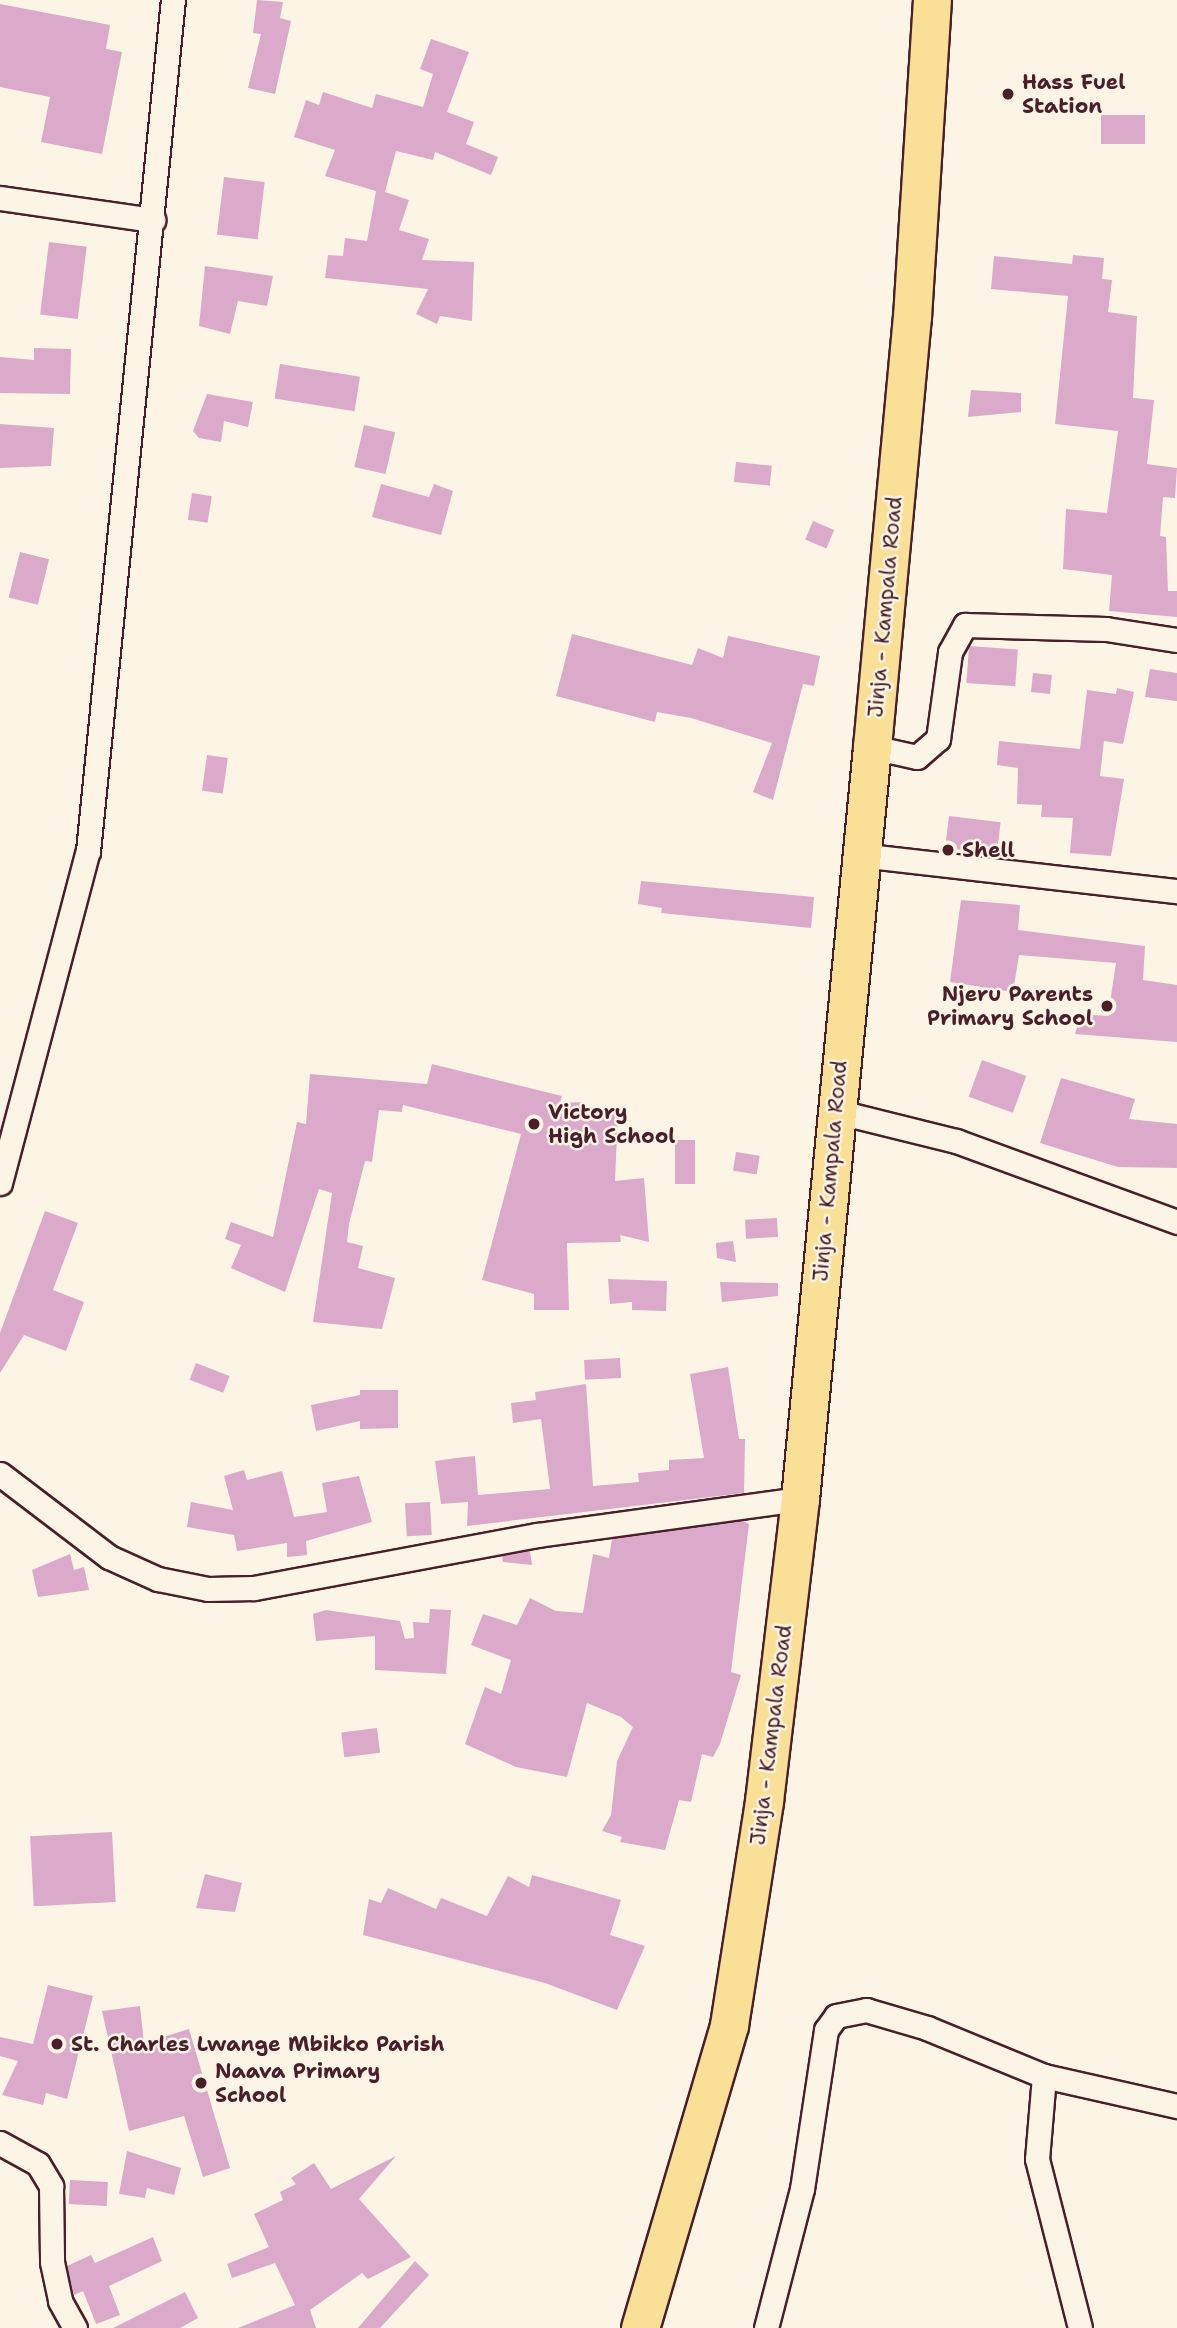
<!DOCTYPE html>
<style>
body{margin:0}
#map{position:relative;width:1177px;height:2328px;overflow:hidden;background:#fcf5e5;font-family:"Shantell Sans",sans-serif}
div>[style]{position:absolute}
[style*='--x']{left:calc(var(--x)*1px);top:calc(var(--y)*1px);width:calc(var(--w)*1px);rotate:calc(var(--a)*1deg)}
.building>*{inset:0;background:#dbaaca;transform-origin:0 0}
.roads{filter:drop-shadow(2px 0 #4a1f2b) drop-shadow(-2px 0 #4a1f2b) drop-shadow(0 2px #4a1f2b) drop-shadow(0 -2px #4a1f2b)}
.minor>*{height:23px;margin:-11.5px;padding:0 11.5px;transform-origin:11.5px;border-radius:11.5px;background:#fcf5e5}
.trunk>*{height:37px;margin:-18.5px;padding:0 18.5px;transform-origin:18.5px;border-radius:18.5px;background:#fadf96}
.dots>*{width:19px;height:19px;translate:-50% -50%;box-sizing:border-box;border:4px solid #fcf5e5;border-radius:50%}
span{translate:-50% -50%;white-space:nowrap;text-align:center;line-height:1.15;-webkit-text-stroke:5px #fcf5e5;paint-order:stroke}
.poi-label{font-size:21px;color:#4a1f2b;font-weight:700}
.left{translate:0 -50%;text-align:left}
.right{translate:-100% -50%;text-align:right}
.street-label{font-size:21px;color:#4a1f2b}
</style>
<div id="map">
<div class="building">
<div style="clip-path:polygon(257px 0,283px 2px,280px 18px,291px 21px,275px 94px,248px 88px,261px 34px,253px 33px)"></div>
<div style="clip-path:polygon(0 4px,110px 25px,106px 49px,122px 52px,102px 154px,41px 142px,50px 97px,0 87px)"></div>
<div style="clip-path:polygon(431px 39px,469px 52px,447px 112px,474px 122px,466px 144px,498px 157px,491px 175px,435px 152px,433px 160px,396px 151px,385px 192px,409px 200px,399px 230px,429px 239px,422px 260px,474px 262px,472px 321px,440px 316px,437px 324px,416px 314px,428px 289px,325px 278px,328px 255px,343px 256px,345px 238px,367px 241px,376px 191px,325px 176px,335px 150px,294px 137px,306px 100px,319px 105px,323px 92px,372px 108px,376px 94px,423px 107px,433px 74px,420px 69px)"></div>
<div style="left:1101px;top:115px;width:44px;height:29px"></div>
<div style="left:224px;top:177px;width:41px;height:58px;rotate:7deg"></div>
<div style="left:49px;top:242px;width:38px;height:73px;rotate:7deg"></div>
<div style="clip-path:polygon(1073px 255px,1104px 258px,1102px 279px,1112px 280px,1108px 312px,1137px 316px,1133px 398px,1154px 400px,1147px 464px,1177px 468px,1175px 498px,1163px 497px,1160px 536px,1166px 537px,1168px 591px,1177px 591px,1177px 617px,1109px 611px,1112px 575px,1063px 569px,1066px 509px,1107px 513px,1118px 431px,1055px 424px,1068px 296px,991px 289px,994px 256px,1072px 264px)"></div>
<div style="clip-path:polygon(205px 266px,273px 276px,267px 306px,238px 301px,230px 334px,199px 326px)"></div>
<div style="clip-path:polygon(34px 348px,71px 349px,70px 394px,0 393px,0 357px,34px 360px)"></div>
<div style="left:280px;top:364px;width:81px;height:35px;rotate:9deg"></div>
<div style="clip-path:polygon(971px 390px,1021px 393px,1021px 412px,968px 417px)"></div>
<div style="clip-path:polygon(207px 394px,253px 402px,248px 427px,224px 421px,221px 442px,199px 438px,193px 431px)"></div>
<div style="clip-path:polygon(0 424px,54px 428px,51px 466px,0 468px)"></div>
<div style="left:364px;top:425px;width:32px;height:43px;rotate:13deg"></div>
<div style="left:736px;top:462px;width:36px;height:20px;rotate:6deg"></div>
<div style="clip-path:polygon(381px 484px,429px 497px,434px 484px,453px 491px,441px 535px,372px 517px)"></div>
<div style="left:192px;top:493px;width:20px;height:27px;rotate:9deg"></div>
<div style="left:813px;top:521px;width:23px;height:20px;rotate:23deg"></div>
<div style="left:20px;top:552px;width:30px;height:47px;rotate:14deg"></div>
<div style="clip-path:polygon(572px 634px,692px 665px,698px 648px,723px 658px,728px 636px,820px 656px,814px 686px,803px 684px,773px 800px,753px 792px,772px 743px,691px 718px,657px 712px,655px 722px,556px 696px)"></div>
<div style="left:969px;top:646px;width:49px;height:37px;rotate:4deg"></div>
<div style="clip-path:polygon(1150px 669px,1177px 673px,1177px 701px,1145px 697px)"></div>
<div style="left:1033px;top:673px;width:19px;height:19px;rotate:6deg"></div>
<div style="clip-path:polygon(1117px 688px,1134px 692px,1123px 744px,1104px 741px,1100px 776px,1124px 779px,1111px 856px,1070px 853px,1073px 818px,1041px 817px,1042px 805px,1017px 804px,1018px 768px,997px 765px,999px 741px,1080px 749px,1087px 690px,1116px 694px)"></div>
<div style="left:207px;top:755px;width:21px;height:36px;rotate:8deg"></div>
<div style="left:949px;top:816px;width:52px;height:32px;rotate:7deg"></div>
<div style="clip-path:polygon(641px 881px,814px 897px,811px 928px,661px 913px,662px 908px,638px 904px)"></div>
<div style="clip-path:polygon(961px 900px,1020px 905px,1018px 930px,1145px 946px,1143px 980px,1177px 985px,1177px 1042px,1075px 1034px,1081px 1014px,1108px 1016px,1116px 963px,1019px 955px,1013px 992px,950px 982px)"></div>
<div style="left:982px;top:1060px;width:47px;height:39px;rotate:20deg"></div>
<div style="clip-path:polygon(432px 1064px,562px 1096px,560px 1103px,584px 1102px,584px 1111px,618px 1112px,615px 1181px,644px 1178px,649px 1242px,620px 1235px,621px 1242px,567px 1243px,569px 1310px,534px 1310px,534px 1294px,482px 1280px,521px 1134px,403px 1105px,402px 1112px,379px 1110px,372px 1162px,365px 1161px,349px 1224px,347px 1242px,363px 1246px,358px 1268px,395px 1278px,382px 1329px,313px 1322px,332px 1193px,319px 1189px,285px 1292px,231px 1268px,241px 1245px,225px 1239px,231px 1222px,273px 1237px,297px 1122px,306px 1124px,310px 1074px,427px 1084px)"></div>
<div style="clip-path:polygon(1061px 1078px,1135px 1099px,1129px 1119px,1177px 1124px,1177px 1168px,1118px 1167px,1040px 1143px)"></div>
<div style="left:675px;top:1140px;width:20px;height:44px"></div>
<div style="left:736px;top:1152px;width:24px;height:19px;rotate:9deg"></div>
<div style="clip-path:polygon(45px 1211px,78px 1223px,53px 1290px,84px 1302px,66px 1351px,24px 1335px,0 1373px,0 1333px)"></div>
<div style="left:777px;top:1218px;width:19px;height:32px;rotate:87deg"></div>
<div style="clip-path:polygon(733px 1241px,736px 1262px,717px 1258px,716px 1243px)"></div>
<div style="clip-path:polygon(608px 1279px,667px 1281px,666px 1311px,632px 1310px,632px 1302px,610px 1304px)"></div>
<div style="clip-path:polygon(720px 1282px,778px 1283px,778px 1296px,722px 1302px)"></div>
<div style="left:620px;top:1358px;width:20px;height:36px;rotate:87deg"></div>
<div style="left:196px;top:1363px;width:36px;height:18px;rotate:21deg"></div>
<div style="clip-path:polygon(728px 1367px,739px 1439px,745px 1439px,744px 1493px,467px 1526px,468px 1502px,441px 1504px,435px 1461px,456px 1458px,475px 1456px,478px 1495px,550px 1489px,541px 1419px,513px 1423px,511px 1403px,536px 1400px,535px 1392px,586px 1384px,593px 1486px,639px 1482px,638px 1473px,669px 1470px,669px 1460px,704px 1458px,690px 1374px)"></div>
<div style="clip-path:polygon(360px 1390px,398px 1390px,398px 1428px,360px 1429px,360px 1421px,316px 1431px,311px 1405px,360px 1395px)"></div>
<div style="clip-path:polygon(244px 1470px,247px 1480px,282px 1471px,294px 1517px,327px 1512px,322px 1483px,359px 1476px,372px 1522px,306px 1541px,307px 1555px,287px 1557px,287px 1543px,237px 1551px,234px 1535px,187px 1527px,191px 1502px,233px 1510px,224px 1476px)"></div>
<div style="left:430px;top:1502px;width:33px;height:25px;rotate:87deg"></div>
<div style="clip-path:polygon(743px 1521px,749px 1524px,731px 1672px,741px 1675px,720px 1744px,713px 1757px,702px 1754px,691px 1802px,679px 1800px,665px 1850px,620px 1842px,622px 1837px,602px 1831px,611px 1815px,617px 1761px,633px 1727px,621px 1717px,587px 1703px,567px 1777px,516px 1767px,465px 1744px,485px 1687px,501px 1694px,511px 1660px,471px 1645px,483px 1614px,517px 1625px,530px 1598px,556px 1611px,583px 1613px,593px 1554px,609px 1558px,612px 1539px)"></div>
<div style="clip-path:polygon(530px 1551px,532px 1565px,503px 1562px,502px 1556px)"></div>
<div style="clip-path:polygon(70px 1554px,74px 1570px,84px 1567px,89px 1590px,38px 1597px,32px 1570px)"></div>
<div style="clip-path:polygon(430px 1609px,451px 1610px,446px 1674px,375px 1670px,375px 1636px,316px 1641px,313px 1614px,326px 1610px,400px 1621px,405px 1639px,414px 1638px,413px 1622px,429px 1623px)"></div>
<div style="left:377px;top:1728px;width:25px;height:36px;rotate:83deg"></div>
<div style="left:112px;top:1832px;width:70px;height:82px;rotate:87deg"></div>
<div style="clip-path:polygon(205px 1874px,242px 1883px,235px 1912px,196px 1908px)"></div>
<div style="clip-path:polygon(532px 1875px,621px 1900px,610px 1935px,645px 1946px,617px 2010px,545px 1983px,363px 1935px,369px 1899px,381px 1903px,388px 1888px,436px 1909px,441px 1898px,487px 1916px,508px 1876px,529px 1887px)"></div>
<div style="clip-path:polygon(48px 1985px,93px 1996px,67px 2099px,46px 2093px,43px 2105px,2px 2095px,18px 2061px,0 2056px,0 2037px,33px 2044px)"></div>
<div style="clip-path:polygon(140px 2006px,144px 2043px,189px 2029px,230px 2168px,203px 2177px,184px 2116px,129px 2131px,102px 2011px)"></div>
<div style="clip-path:polygon(127px 2151px,181px 2168px,174px 2195px,147px 2188px,145px 2198px,119px 2194px)"></div>
<div style="clip-path:polygon(396px 2156px,359px 2199px,411px 2257px,368px 2279px,362px 2273px,310px 2310px,316px 2328px,238px 2328px,295px 2305px,275px 2263px,232px 2278px,227px 2264px,269px 2247px,254px 2214px,283px 2200px,280px 2192px,296px 2184px,291px 2178px,314px 2163px,331px 2189px)"></div>
<div style="left:70px;top:2180px;width:38px;height:24px;rotate:3deg"></div>
<div style="clip-path:polygon(153px 2237px,162px 2261px,109px 2286px,120px 2315px,96px 2324px,83px 2291px,74px 2295px,67px 2266px,91px 2255px,95px 2263px)"></div>
<div style="clip-path:polygon(415px 2261px,429px 2275px,380px 2328px,358px 2328px)"></div>
<div style="clip-path:polygon(185px 2292px,198px 2318px,180px 2328px,113px 2328px)"></div>
</div>
<div class="roads">
<div class="minor">
<div style="--x:0;--y:198;--w:155;--a:8.2"></div>
<div style="--x:872;--y:747;--w:46;--a:12.5"></div>
<div style="--x:917;--y:757;--w:28;--a:-41"></div>
<div style="--x:938;--y:739;--w:88;--a:-82.1"></div>
<div style="--x:950;--y:652;--w:31;--a:-61"></div>
<div style="--x:965;--y:625;--w:141;--a:1.6"></div>
<div style="--x:1106;--y:629;--w:72;--a:8.8"></div>
<div style="--x:859;--y:855;--w:320;--a:6.5"></div>
<div style="--x:835;--y:1111;--w:125;--a:13.9"></div>
<div style="--x:956;--y:1141;--w:235;--a:20.1"></div>
<div style="--x:0;--y:1183;--w:343;--a:-75.2"></div>
<div style="--x:88;--y:851;--w:855;--a:-84.3"></div>
<div style="--x:0;--y:1474;--w:137;--a:37.3"></div>
<div style="--x:109;--y:1557;--w:54;--a:24.2"></div>
<div style="--x:158;--y:1579;--w:51;--a:11.3"></div>
<div style="--x:208;--y:1589;--w:46;--a:-1.2"></div>
<div style="--x:254;--y:1588;--w:288;--a:-10.6"></div>
<div style="--x:537;--y:1535;--w:265;--a:-7.8"></div>
<div style="--x:1044;--y:2076;--w:83;--a:94.8"></div>
<div style="--x:1037;--y:2159;--w:174;--a:75.7"></div>
<div style="--x:0;--y:2143;--w:43;--a:28.9"></div>
<div style="--x:38;--y:2164;--w:26;--a:59"></div>
<div style="--x:51;--y:2186;--w:76;--a:89.2"></div>
<div style="--x:52;--y:2262;--w:40;--a:78"></div>
<div style="--x:60;--y:2301;--w:31;--a:61"></div>
<div style="--x:766;--y:2328;--w:144;--a:-75.5"></div>
<div style="--x:802;--y:2189;--w:161;--a:-81.4"></div>
<div style="--x:826;--y:2030;--w:17;--a:-54"></div>
<div style="--x:836;--y:2016;--w:31;--a:-11"></div>
<div style="--x:866;--y:2010;--w:64;--a:16.4"></div>
<div style="--x:927;--y:2028;--w:126;--a:22.3"></div>
<div style="--x:1044;--y:2076;--w:136;--a:12.7"></div>
</div>
<div class="trunk">
<div style="--x:640;--y:2328;--w:316;--a:-73.6"></div>
<div style="--x:729;--y:2025;--w:227;--a:-81.1"></div>
<div style="--x:764;--y:1801;--w:304;--a:-83.2"></div>
<div style="--x:800;--y:1499;--w:755;--a:-84.53"></div>
<div style="--x:872;--y:747;--w:432;--a:-84.7"></div>
<div style="--x:912;--y:317;--w:318;--a:-86.4"></div>
</div>
</div>
<div class="dots">
<div style="left:1008px;top:94px;background:#4a1f2b"></div>
<div style="left:948px;top:850px;background:#4a1f2b"></div>
<div style="left:1107px;top:1006px;background:#4a1f2b"></div>
<div style="left:534px;top:1124px;background:#4a1f2b"></div>
<div style="left:57px;top:2044px;background:#4a1f2b"></div>
<div style="left:201px;top:2083px;background:#4a1f2b"></div>
</div>
<div class="poi-label">
<span class="left" style="left:1022px;top:94px">Hass Fuel<br>Station</span>
<span class="left" style="left:962px;top:850px">Shell</span>
<span class="right" style="left:1093px;top:1006px">Njeru Parents<br>Primary School</span>
<span class="left" style="left:548px;top:1124px">Victory<br>High School</span>
<span class="left" style="left:71px;top:2044px">St. Charles Lwange Mbikko Parish</span>
<span class="left" style="left:215px;top:2083px">Naava Primary<br>School</span>
</div>
<div class="street-label">
<span style="left:885px;top:607px;rotate:-85deg">Jinja - Kampala Road</span>
<span style="left:830px;top:1171px;rotate:-85deg">Jinja - Kampala Road</span>
<span style="left:771px;top:1735px;rotate:-83deg">Jinja - Kampala Road</span>
</div>
</div>
